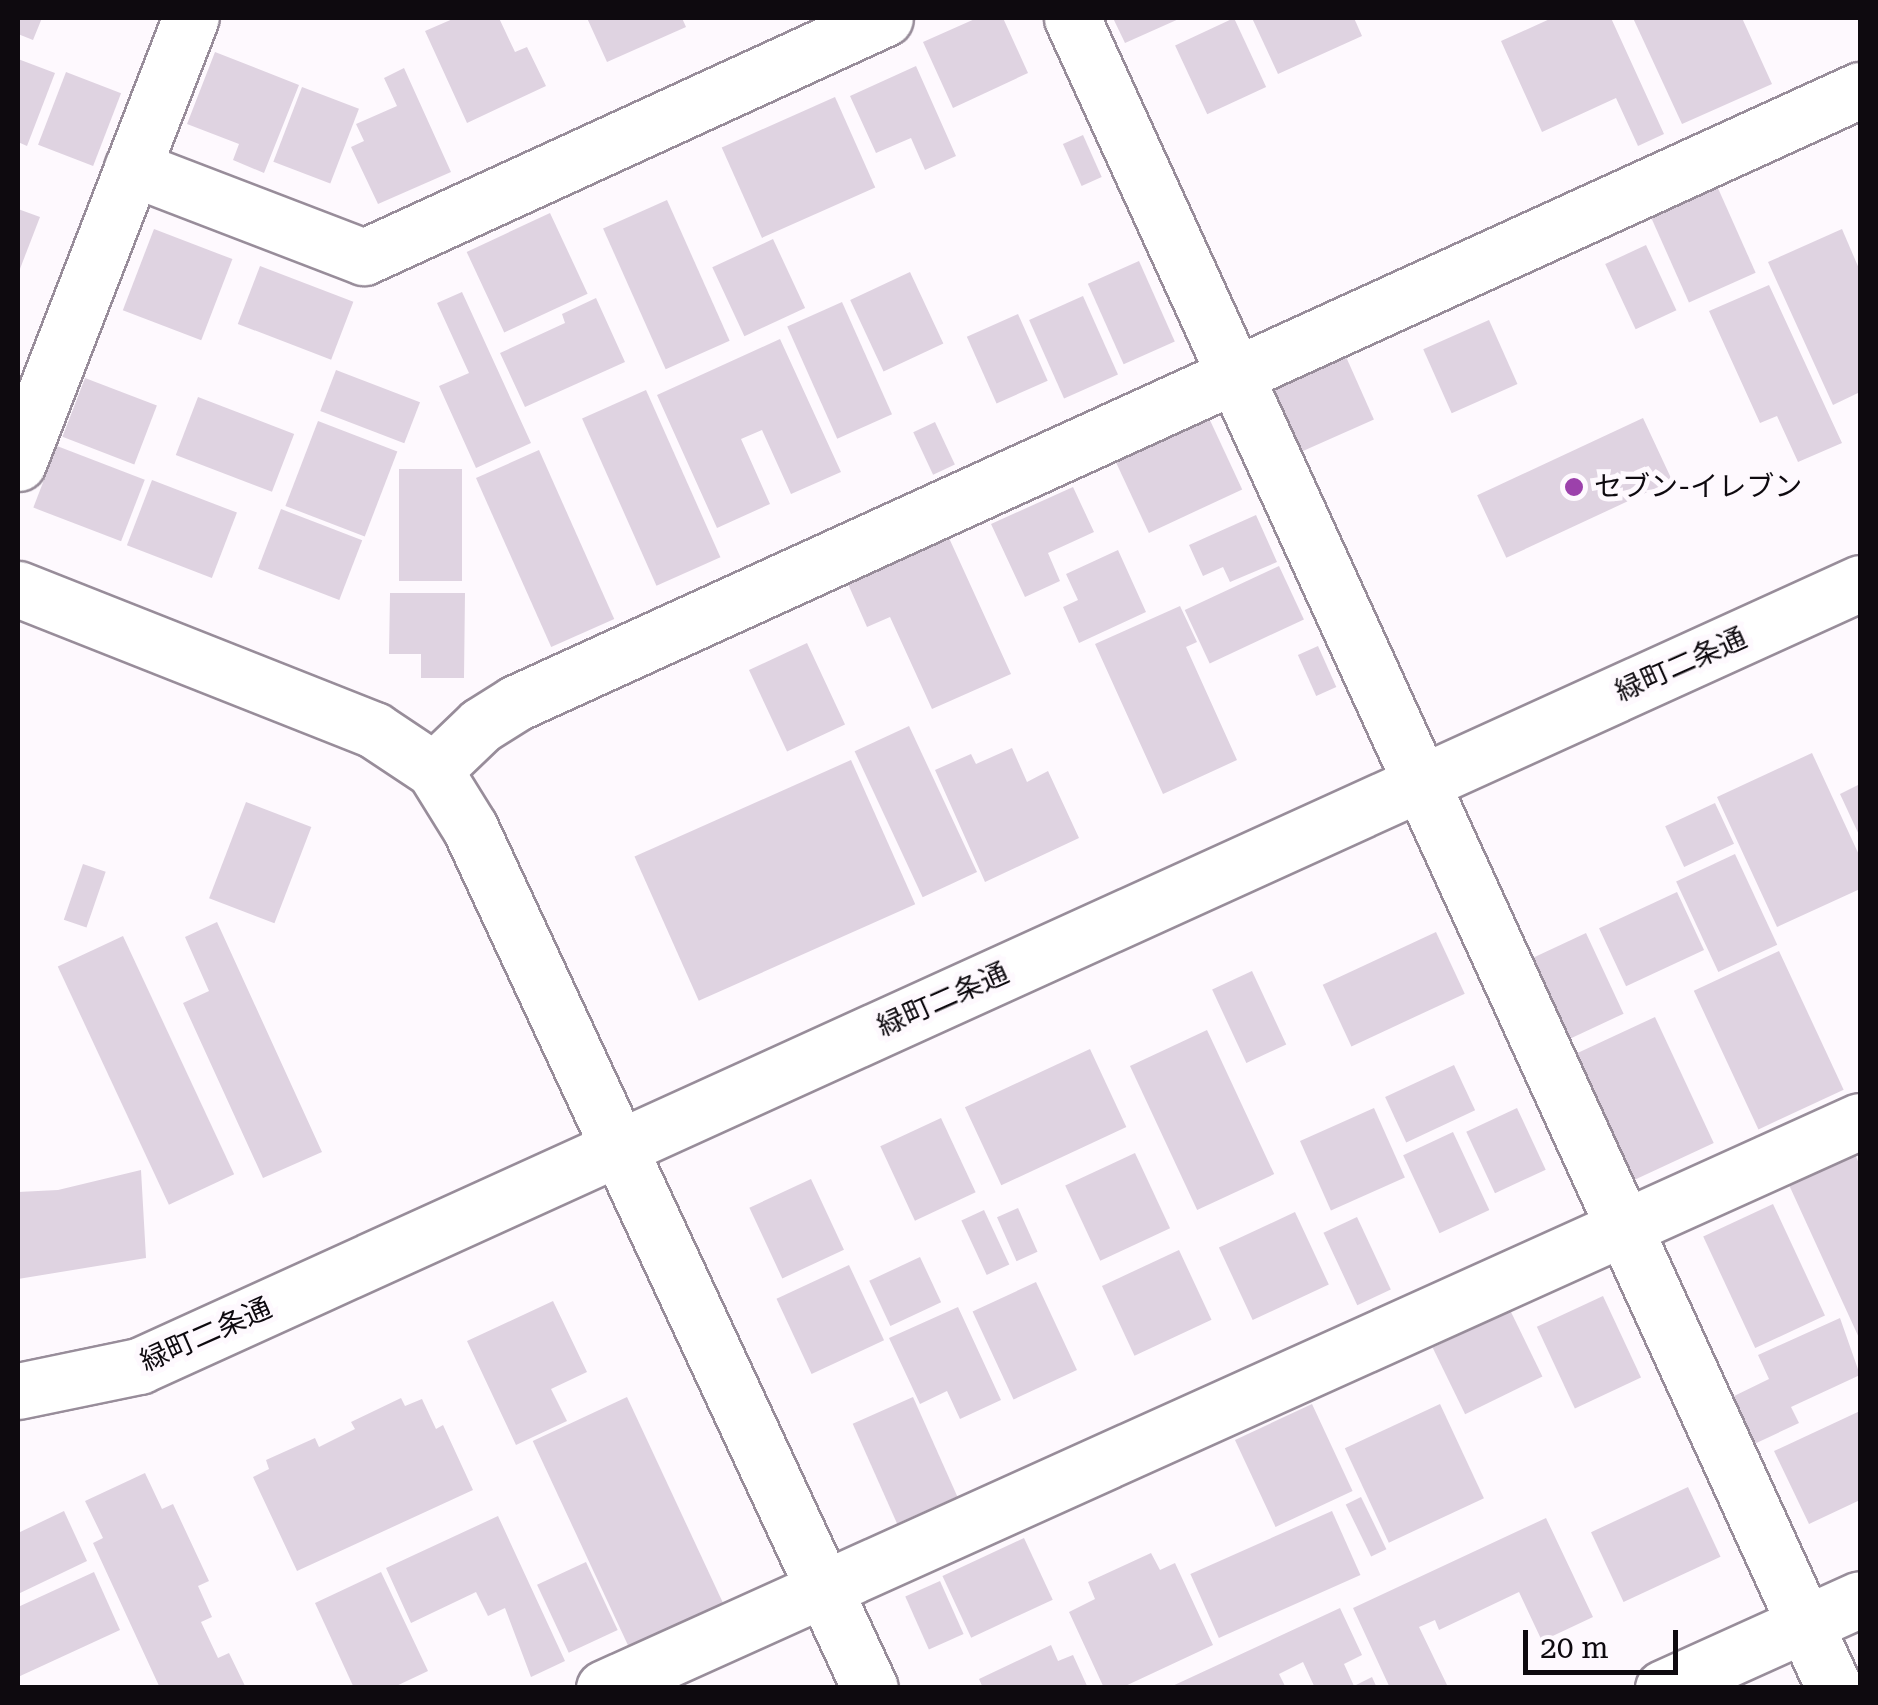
<!DOCTYPE html>
<meta charset="utf-8">
<style>
body{margin:0}
#map{position:relative;width:1878px;height:1705px;overflow:hidden;background:#fef9fe;font-family:"Roboto Serif","Noto Sans JP",serif}
div>[style]{position:absolute}
[style*='--x']{left:calc(var(--x)*1px);top:calc(var(--y)*1px);width:calc(var(--w)*1px);rotate:calc(var(--a)*1deg)}
.building>*{inset:0;background:#dfd3e1;transform-origin:0 0}
.roads{filter:drop-shadow(2px 0 #988d9a) drop-shadow(-2px 0 #988d9a) drop-shadow(0 2px #988d9a) drop-shadow(0 -2px #988d9a)}
.minor>*{height:55px;margin:-27.5px;padding:0 27.5px;transform-origin:27.5px;border-radius:27.5px;background:#fff}
.dots>*{width:28px;height:28px;translate:-50% -50%;box-sizing:border-box;border:5px solid #fef9fe;border-radius:50%}
span{translate:-50% -50%;white-space:nowrap;text-align:center;line-height:1.15;-webkit-text-stroke:10px #fef9fe;paint-order:stroke}
.poi-label{font-size:28px;color:#0e0a0f}
.left{translate:0 -50%;text-align:left}
.street-label{font-size:28px;color:#0e0a0f}
.frame{position:absolute;inset:0;border:20px solid #0e0a0f;pointer-events:none}
.scale{position:absolute;left:1523px;top:1630px;width:155px;height:45px;box-sizing:border-box;border:5px solid #0e0a0f;border-top:0;padding-left:12px;font-size:30px;line-height:35px;white-space:nowrap;color:#0e0a0f;-webkit-text-stroke:8px #fef9fe;paint-order:stroke}
</style>
<div id="map">
<div class="building">
<div style="clip-path:polygon(18px 18px,42px 18px,33px 40px,18px 34px)"></div>
<div style="clip-path:polygon(455px 18px,499px 18px,515px 52px,527px 47px,546px 86px,467px 123px,425px 31px)"></div>
<div style="clip-path:polygon(587px 18px,682px 18px,686px 27px,607px 62px)"></div>
<div style="clip-path:polygon(977px 18px,1003px 18px,1028px 73px,953px 108px,923px 42px)"></div>
<div style="clip-path:polygon(1113px 18px,1181px 18px,1125px 43px)"></div>
<div style="left:1234px;top:18px;width:76px;height:65px;rotate:65deg"></div>
<div style="clip-path:polygon(1252px 18px,1354px 18px,1362px 36px,1278px 74px)"></div>
<div style="clip-path:polygon(1552px 18px,1611px 18px,1664px 134px,1638px 146px,1616px 98px,1542px 132px,1501px 41px)"></div>
<div style="clip-path:polygon(1633px 18px,1742px 18px,1772px 84px,1682px 124px)"></div>
<div style="clip-path:polygon(215px 52px,299px 85px,264px 173px,233px 160px,239px 144px,187px 124px)"></div>
<div style="clip-path:polygon(18px 59px,55px 73px,27px 146px,18px 142px)"></div>
<div style="clip-path:polygon(916px 66px,956px 156px,925px 170px,911px 138px,876px 153px,850px 96px)"></div>
<div style="clip-path:polygon(404px 68px,451px 172px,378px 204px,351px 147px,364px 141px,356px 124px,397px 106px,384px 78px)"></div>
<div style="left:66px;top:72px;width:59px;height:78px;rotate:21deg"></div>
<div style="left:302px;top:87px;width:61px;height:80px;rotate:21deg"></div>
<div style="left:835px;top:97px;width:99px;height:124px;rotate:66deg"></div>
<div style="left:1083px;top:135px;width:46px;height:22px;rotate:66deg"></div>
<div style="left:1717px;top:186px;width:95px;height:73px;rotate:66deg"></div>
<div style="left:667px;top:200px;width:154px;height:70px;rotate:66deg"></div>
<div style="clip-path:polygon(18px 209px,40px 217px,18px 274px)"></div>
<div style="left:550px;top:213px;width:89px;height:92px;rotate:65deg"></div>
<div style="left:154px;top:229px;width:84px;height:87px;rotate:21deg"></div>
<div style="clip-path:polygon(1842px 229px,1860px 271px,1860px 392px,1833px 405px,1768px 262px)"></div>
<div style="left:773px;top:239px;width:76px;height:67px;rotate:65deg"></div>
<div style="left:1646px;top:245px;width:72px;height:45px;rotate:65deg"></div>
<div style="left:1139px;top:261px;width:88px;height:56px;rotate:66deg"></div>
<div style="left:260px;top:266px;width:100px;height:62px;rotate:21deg"></div>
<div style="left:910px;top:272px;width:79px;height:66px;rotate:65deg"></div>
<div style="clip-path:polygon(1769px 285px,1842px 443px,1798px 462px,1777px 416px,1760px 423px,1709px 311px)"></div>
<div style="clip-path:polygon(462px 292px,531px 443px,476px 468px,439px 386px,469px 373px,437px 303px)"></div>
<div style="left:1083px;top:296px;width:86px;height:59px;rotate:66deg"></div>
<div style="clip-path:polygon(596px 298px,625px 362px,525px 407px,500px 353px,565px 323px,562px 314px)"></div>
<div style="left:842px;top:302px;width:123px;height:60px;rotate:66deg"></div>
<div style="left:1018px;top:314px;width:73px;height:56px;rotate:66deg"></div>
<div style="left:1489px;top:320px;width:70px;height:72px;rotate:66deg"></div>
<div style="clip-path:polygon(780px 339px,841px 472px,791px 494px,762px 430px,741px 439px,770px 504px,717px 528px,657px 395px)"></div>
<div style="left:1343px;top:350px;width:76px;height:109px;rotate:66deg"></div>
<div style="left:336px;top:370px;width:90px;height:44px;rotate:21deg"></div>
<div style="left:85px;top:378px;width:77px;height:63px;rotate:21deg"></div>
<div style="left:646px;top:390px;width:183px;height:70px;rotate:66deg"></div>
<div style="left:198px;top:397px;width:103px;height:62px;rotate:21deg"></div>
<div style="left:1208px;top:416px;width:81px;height:103px;rotate:65deg"></div>
<div style="left:1643px;top:418px;width:69px;height:183px;rotate:65deg"></div>
<div style="left:318px;top:421px;width:85px;height:91px;rotate:21deg"></div>
<div style="left:935px;top:422px;width:47px;height:24px;rotate:65deg"></div>
<div style="left:57px;top:446px;width:94px;height:66px;rotate:21deg"></div>
<div style="left:539px;top:450px;width:185px;height:69px;rotate:66deg"></div>
<div style="left:399px;top:469px;width:63px;height:112px"></div>
<div style="left:152px;top:480px;width:91px;height:70px;rotate:21deg"></div>
<div style="clip-path:polygon(1073px 487px,1094px 532px,1048px 553px,1060px 581px,1025px 597px,991px 524px)"></div>
<div style="left:281px;top:509px;width:87px;height:64px;rotate:21deg"></div>
<div style="clip-path:polygon(1256px 515px,1277px 562px,1230px 582px,1223px 567px,1203px 576px,1189px 545px)"></div>
<div style="clip-path:polygon(949px 538px,1011px 674px,932px 709px,890px 617px,867px 627px,848px 584px)"></div>
<div style="clip-path:polygon(1118px 550px,1146px 612px,1079px 643px,1063px 607px,1078px 600px,1066px 574px)"></div>
<div style="left:1279px;top:566px;width:59px;height:104px;rotate:65deg"></div>
<div style="clip-path:polygon(390px 593px,465px 593px,464px 678px,421px 678px,421px 654px,389px 654px)"></div>
<div style="clip-path:polygon(1180px 606px,1197px 642px,1186px 647px,1237px 760px,1163px 794px,1095px 644px)"></div>
<div style="left:807px;top:643px;width:90px;height:64px;rotate:65deg"></div>
<div style="left:1318px;top:646px;width:45px;height:22px;rotate:66deg"></div>
<div style="left:909px;top:726px;width:161px;height:60px;rotate:65deg"></div>
<div style="clip-path:polygon(1012px 748px,1027px 782px,1048px 771px,1079px 838px,985px 882px,935px 770px,971px 754px,976px 764px)"></div>
<div style="clip-path:polygon(1812px 753px,1860px 857px,1860px 889px,1777px 927px,1717px 797px)"></div>
<div style="left:851px;top:760px;width:158px;height:237px;rotate:66deg"></div>
<div style="clip-path:polygon(1860px 784px,1860px 837px,1840px 794px)"></div>
<div style="left:246px;top:802px;width:70px;height:103px;rotate:21deg"></div>
<div style="left:1715px;top:803px;width:45px;height:55px;rotate:65deg"></div>
<div style="left:1735px;top:854px;width:100px;height:65px;rotate:65deg"></div>
<div style="left:83px;top:864px;width:24px;height:59px;rotate:19deg"></div>
<div style="left:1677px;top:892px;width:64px;height:86px;rotate:65deg"></div>
<div style="clip-path:polygon(217px 922px,322px 1152px,263px 1178px,183px 1003px,209px 991px,185px 937px)"></div>
<div style="left:1436px;top:932px;width:68px;height:125px;rotate:65deg"></div>
<div style="left:1586px;top:933px;width:89px;height:71px;rotate:65deg"></div>
<div style="left:123px;top:936px;width:263px;height:72px;rotate:65deg"></div>
<div style="left:1779px;top:951px;width:153px;height:94px;rotate:65deg"></div>
<div style="left:1252px;top:971px;width:81px;height:44px;rotate:65deg"></div>
<div style="left:1655px;top:1017px;width:139px;height:89px;rotate:65deg"></div>
<div style="left:1207px;top:1030px;width:159px;height:85px;rotate:65deg"></div>
<div style="left:1090px;top:1049px;width:86px;height:138px;rotate:65deg"></div>
<div style="left:1454px;top:1065px;width:50px;height:76px;rotate:65deg"></div>
<div style="left:1374px;top:1108px;width:76px;height:81px;rotate:66deg"></div>
<div style="left:1517px;top:1108px;width:68px;height:56px;rotate:65deg"></div>
<div style="left:941px;top:1118px;width:82px;height:67px;rotate:65deg"></div>
<div style="left:1453px;top:1132px;width:86px;height:55px;rotate:65deg"></div>
<div style="left:1135px;top:1153px;width:83px;height:77px;rotate:65deg"></div>
<div style="clip-path:polygon(1855px 1154px,1860px 1166px,1860px 1340px,1789px 1185px)"></div>
<div style="clip-path:polygon(141px 1170px,146px 1258px,18px 1279px,18px 1192px,58px 1190px)"></div>
<div style="left:811px;top:1179px;width:78px;height:68px;rotate:65deg"></div>
<div style="left:1773px;top:1204px;width:123px;height:77px;rotate:65deg"></div>
<div style="left:1018px;top:1208px;width:48px;height:23px;rotate:66deg"></div>
<div style="left:984px;top:1210px;width:60px;height:25px;rotate:65deg"></div>
<div style="left:1295px;top:1212px;width:80px;height:84px;rotate:65deg"></div>
<div style="left:1357px;top:1217px;width:80px;height:37px;rotate:65deg"></div>
<div style="left:1179px;top:1250px;width:77px;height:85px;rotate:65deg"></div>
<div style="left:920px;top:1257px;width:50px;height:56px;rotate:65deg"></div>
<div style="left:849px;top:1265px;width:83px;height:80px;rotate:65deg"></div>
<div style="left:1036px;top:1282px;width:97px;height:70px;rotate:65deg"></div>
<div style="left:1603px;top:1296px;width:90px;height:73px;rotate:65deg"></div>
<div style="clip-path:polygon(553px 1301px,587px 1372px,551px 1389px,567px 1421px,516px 1445px,467px 1341px)"></div>
<div style="clip-path:polygon(958px 1307px,1001px 1400px,960px 1419px,947px 1391px,920px 1404px,889px 1338px)"></div>
<div style="left:1510px;top:1310px;width:74px;height:86px;rotate:64deg"></div>
<div style="clip-path:polygon(1840px 1318px,1860px 1375px,1791px 1407px,1799px 1423px,1750px 1446px,1728px 1399px,1769px 1379px,1758px 1355px)"></div>
<div style="left:627px;top:1397px;width:227px;height:104px;rotate:65deg"></div>
<div style="left:913px;top:1397px;width:109px;height:66px;rotate:66deg"></div>
<div style="clip-path:polygon(401px 1398px,405px 1406px,422px 1399px,436px 1429px,443px 1425px,473px 1490px,297px 1571px,253px 1477px,269px 1469px,266px 1460px,315px 1438px,319px 1447px,355px 1429px,351px 1422px)"></div>
<div style="left:1312px;top:1404px;width:96px;height:85px;rotate:65deg"></div>
<div style="left:1440px;top:1404px;width:104px;height:105px;rotate:65deg"></div>
<div style="clip-path:polygon(1860px 1411px,1860px 1500px,1809px 1524px,1774px 1451px)"></div>
<div style="clip-path:polygon(145px 1473px,162px 1509px,173px 1504px,209px 1581px,198px 1586px,212px 1617px,201px 1622px,218px 1658px,229px 1653px,246px 1688px,160px 1688px,93px 1543px,103px 1538px,85px 1501px)"></div>
<div style="left:1688px;top:1487px;width:77px;height:107px;rotate:65deg"></div>
<div style="left:1361px;top:1497px;width:58px;height:17px;rotate:64deg"></div>
<div style="clip-path:polygon(64px 1511px,87px 1561px,18px 1594px,18px 1533px)"></div>
<div style="left:1332px;top:1511px;width:70px;height:155px;rotate:66deg"></div>
<div style="clip-path:polygon(498px 1516px,565px 1661px,531px 1677px,505px 1608px,488px 1616px,476px 1592px,411px 1623px,386px 1568px)"></div>
<div style="clip-path:polygon(1546px 1518px,1593px 1617px,1542px 1641px,1519px 1592px,1439px 1630px,1435px 1620px,1419px 1627px,1447px 1685px,1390px 1688px,1353px 1608px)"></div>
<div style="left:1024px;top:1538px;width:68px;height:90px;rotate:65deg"></div>
<div style="clip-path:polygon(1151px 1553px,1160px 1570px,1175px 1563px,1213px 1645px,1121px 1688px,1104px 1688px,1069px 1612px,1095px 1599px,1088px 1582px)"></div>
<div style="left:586px;top:1562px;width:75px;height:54px;rotate:65deg"></div>
<div style="clip-path:polygon(94px 1572px,120px 1630px,18px 1677px,18px 1607px)"></div>
<div style="clip-path:polygon(381px 1572px,428px 1671px,392px 1688px,354px 1688px,315px 1603px)"></div>
<div style="left:940px;top:1581px;width:58px;height:38px;rotate:66deg"></div>
<div style="clip-path:polygon(1340px 1608px,1362px 1655px,1344px 1664px,1354px 1686px,1372px 1677px,1377px 1688px,1315px 1688px,1303px 1662px,1279px 1674px,1286px 1688px,1168px 1688px)"></div>
<div style="clip-path:polygon(1051px 1645px,1058px 1661px,1073px 1655px,1088px 1688px,983px 1688px,979px 1679px)"></div>
</div>
<div class="roads">
<div class="minor">
<div style="--x:1072;--y:18;--w:1836;--a:65.47"></div>
<div style="--x:132;--y:168;--w:248;--a:21"></div>
<div style="--x:364;--y:257;--w:573;--a:-24.64"></div>
<div style="--x:18;--y:463;--w:477;--a:-68.8"></div>
<div style="--x:18;--y:589;--w:383;--a:21.6"></div>
<div style="--x:374;--y:730;--w:72;--a:33.7"></div>
<div style="--x:434;--y:770;--w:68;--a:58.2"></div>
<div style="--x:470;--y:828;--w:948;--a:65.06"></div>
<div style="--x:434;--y:770;--w:65;--a:-43.8"></div>
<div style="--x:481;--y:725;--w:41;--a:-32.2"></div>
<div style="--x:516;--y:703;--w:1477;--a:-24.52"></div>
<div style="--x:18;--y:1391;--w:124;--a:-11.7"></div>
<div style="--x:139;--y:1366;--w:1891;--a:-24.46"></div>
<div style="--x:604;--y:1688;--w:1378;--a:-24.3"></div>
<div style="--x:1663;--y:1688;--w:216;--a:-24.3"></div>
</div>
</div>
<div class="dots">
<div style="left:1574px;top:487px;background:#9c41ab"></div>
</div>
<div class="poi-label">
<span class="left" style="left:1594px;top:487px">セブン-イレブン</span>
</div>
<div class="street-label">
<span style="left:1681px;top:665px;rotate:-24deg">緑町二条通</span>
<span style="left:943px;top:1000px;rotate:-24deg">緑町二条通</span>
<span style="left:206px;top:1335px;rotate:-24deg">緑町二条通</span>
</div>
<div class="frame"></div>
<div class="scale">20 m</div>
</div>
